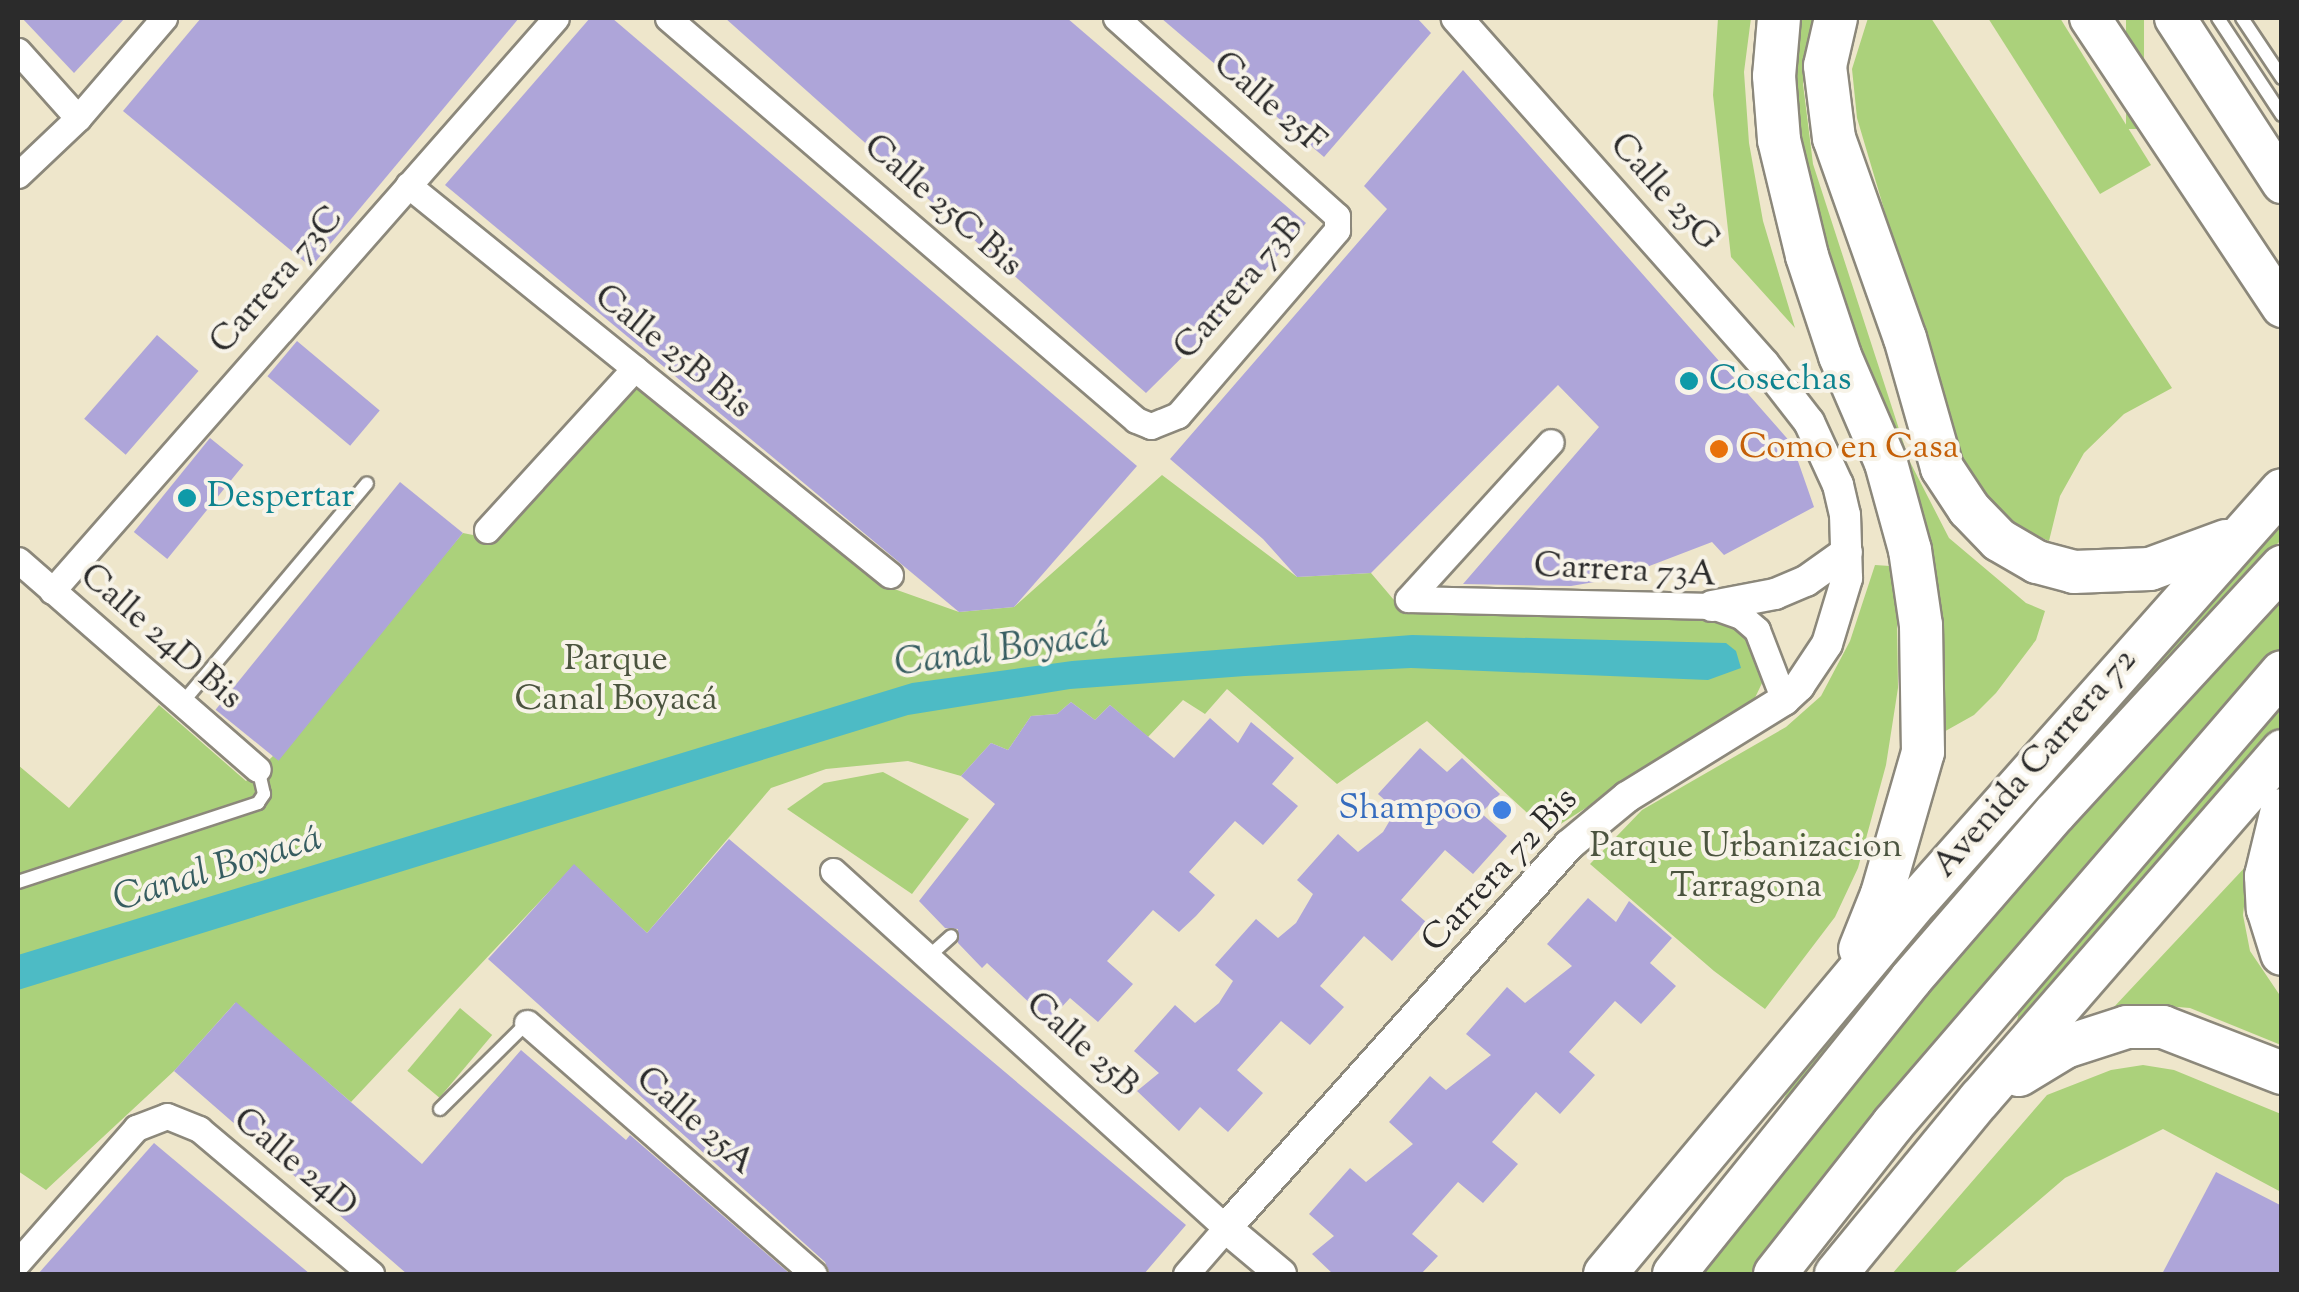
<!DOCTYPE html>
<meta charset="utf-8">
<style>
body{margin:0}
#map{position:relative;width:2299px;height:1292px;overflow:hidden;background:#eee6cb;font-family:"Sorts Mill Goudy",serif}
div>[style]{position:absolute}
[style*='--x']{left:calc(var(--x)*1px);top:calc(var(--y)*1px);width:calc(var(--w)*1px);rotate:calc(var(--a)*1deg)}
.green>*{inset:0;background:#abd17b;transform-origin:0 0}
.water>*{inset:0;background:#4dbbc5}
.building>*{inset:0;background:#aea5d9;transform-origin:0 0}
.roads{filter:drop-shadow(2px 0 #8c887b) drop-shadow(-2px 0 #8c887b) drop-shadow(0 2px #8c887b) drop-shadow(0 -2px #8c887b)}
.service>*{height:12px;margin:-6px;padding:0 6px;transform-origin:6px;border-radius:6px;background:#fff}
.minor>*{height:25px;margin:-12.5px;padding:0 12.5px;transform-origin:12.5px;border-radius:12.5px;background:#fff}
.tertiary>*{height:30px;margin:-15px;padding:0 15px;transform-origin:15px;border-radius:15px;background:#fff}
.primary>*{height:40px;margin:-20px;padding:0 20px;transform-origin:20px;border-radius:20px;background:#fff}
.trunk>*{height:42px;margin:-21px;padding:0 21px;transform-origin:21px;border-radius:21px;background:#fff}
.dots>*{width:28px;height:28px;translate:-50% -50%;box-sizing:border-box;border:5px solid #f7f3e8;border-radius:50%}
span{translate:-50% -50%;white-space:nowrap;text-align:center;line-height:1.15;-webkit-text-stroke:8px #f7f3e8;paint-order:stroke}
.street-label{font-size:35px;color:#2b2b2b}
.culture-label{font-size:35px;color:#0d838f}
.left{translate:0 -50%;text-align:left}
.food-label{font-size:35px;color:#c56008}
.park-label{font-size:35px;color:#4b543f}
.shop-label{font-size:35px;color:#366cbe}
.right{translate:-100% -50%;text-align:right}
.water-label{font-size:38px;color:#375d61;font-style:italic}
.frame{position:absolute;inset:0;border:20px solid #2b2b2b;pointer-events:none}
</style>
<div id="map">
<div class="green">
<div style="clip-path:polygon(1718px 18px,1751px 18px,1744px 72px,1749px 143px,1763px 221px,1795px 328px,1731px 257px,1713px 95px)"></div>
<div style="clip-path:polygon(1795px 18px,1813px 18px,1803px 84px,1813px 164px,1909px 460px,1949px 538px,2026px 603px,2045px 611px,2036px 640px,1996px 693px,1974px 715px,1933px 738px,1800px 165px,1791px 63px)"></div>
<div style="clip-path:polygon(1868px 18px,1931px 18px,2172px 388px,2124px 414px,2084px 453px,2060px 496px,2049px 541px,2010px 524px,1990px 505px,1957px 455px,1857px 118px,1852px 69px)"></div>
<div style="clip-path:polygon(1988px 18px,2060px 18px,2151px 165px,2100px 194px)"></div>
<div style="left:2126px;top:18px;width:18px;height:111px"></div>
<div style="clip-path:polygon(633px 386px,883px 585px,959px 612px,1014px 607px,1162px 475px,1297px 577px,1371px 573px,1405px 613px,1732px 620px,1747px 630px,1761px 656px,1763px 681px,1753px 702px,1548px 832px,1427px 721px,1337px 784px,1227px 689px,1205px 714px,1183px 700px,1148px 737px,1110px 705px,1095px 720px,1071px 702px,1057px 714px,1031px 716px,1008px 750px,991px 743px,961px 776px,908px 761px,826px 769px,771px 788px,647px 933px,574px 865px,351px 1102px,235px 1003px,174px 1071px,46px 1190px,18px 1171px,18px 765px,69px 808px,159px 705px,246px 781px,272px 757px,463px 533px,493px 539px)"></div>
<div style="clip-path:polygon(2281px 509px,2281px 540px,2200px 627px,1772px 1125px,1800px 1064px)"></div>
<div style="clip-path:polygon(1875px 565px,1890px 566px,1897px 620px,1898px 688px,1886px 765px,1858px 868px,1835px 917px,1765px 1009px,1714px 971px,1590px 864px,1642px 810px,1786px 727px,1821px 696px,1850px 641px)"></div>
<div style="clip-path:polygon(2281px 588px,2281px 649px,2168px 769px,1754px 1274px,1688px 1274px,1932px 976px)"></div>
<div style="clip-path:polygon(2281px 697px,2281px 727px,2014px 1036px,2021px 1001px)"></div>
<div style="clip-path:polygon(883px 772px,969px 819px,912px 894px,787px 809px,824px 783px)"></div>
<div style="clip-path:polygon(2249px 863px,2243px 915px,2250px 951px,2281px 997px,2281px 1045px,2190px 1008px,2154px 1005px,2113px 1008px)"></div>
<div style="left:460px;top:1008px;width:42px;height:82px;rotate:40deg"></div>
<div style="clip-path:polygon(2143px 1065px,2174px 1070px,2281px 1114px,2281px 1192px,2163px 1129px,2065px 1178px,1953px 1274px,1892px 1274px,2047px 1095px,2111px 1070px)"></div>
</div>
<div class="water">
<div style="clip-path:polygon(1412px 635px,1726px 643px,1736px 651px,1741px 668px,1708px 680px,1411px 668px,1245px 676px,1070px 689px,908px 715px,18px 990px,18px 955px,912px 683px,1072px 661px)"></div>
</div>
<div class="building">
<div style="clip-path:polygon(22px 18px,125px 18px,74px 73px)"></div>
<div style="clip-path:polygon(201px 18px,519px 18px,311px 267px,123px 111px)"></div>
<div style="clip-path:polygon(590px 18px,612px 18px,1137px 466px,1014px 607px,959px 612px,445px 185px)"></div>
<div style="clip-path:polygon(725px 18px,1067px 18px,1306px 223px,1232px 308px,1146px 393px)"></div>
<div style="clip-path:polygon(1161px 18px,1417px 18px,1431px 33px,1324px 157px)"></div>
<div style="clip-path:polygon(1463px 70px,1792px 444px,1814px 507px,1724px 555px,1712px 542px,1618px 578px,1571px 586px,1463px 584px,1599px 427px,1558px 385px,1371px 573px,1297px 577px,1263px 539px,1170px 459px,1387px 209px,1364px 186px)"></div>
<div style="left:157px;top:335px;width:55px;height:111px;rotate:41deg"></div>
<div style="left:297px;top:341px;width:108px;height:46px;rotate:40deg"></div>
<div style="left:210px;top:438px;width:43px;height:121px;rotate:39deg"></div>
<div style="left:400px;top:482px;width:81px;height:293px;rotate:39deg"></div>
<div style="clip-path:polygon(1071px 702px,1095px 720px,1110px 705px,1174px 758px,1210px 718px,1238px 743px,1251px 722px,1294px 758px,1272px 784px,1298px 806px,1263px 845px,1235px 821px,1189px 872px,1215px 895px,1196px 916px,1179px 932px,1153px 910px,1107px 961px,1133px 984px,1098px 1022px,1070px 998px,1049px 1021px,987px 963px,982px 968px,958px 943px,958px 929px,945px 928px,919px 901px,995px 804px,961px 776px,991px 743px,1008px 750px,1031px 716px,1057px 714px)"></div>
<div style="clip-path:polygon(1420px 748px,1447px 772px,1462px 758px,1500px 794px,1481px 813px,1507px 836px,1473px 874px,1445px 850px,1401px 900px,1426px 922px,1392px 961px,1364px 936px,1320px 986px,1344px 1007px,1310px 1045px,1281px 1021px,1237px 1070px,1263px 1093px,1228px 1132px,1200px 1107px,1179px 1131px,1137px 1091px,1159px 1073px,1134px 1051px,1175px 1005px,1195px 1023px,1219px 1003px,1233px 981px,1215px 965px,1256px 919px,1278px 938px,1296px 923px,1313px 894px,1297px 880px,1338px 834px,1358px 852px,1383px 832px,1396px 810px,1378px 794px)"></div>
<div style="clip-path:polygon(729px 839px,1186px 1225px,1144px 1274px,830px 1274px,825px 1262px,488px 959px,574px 864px,647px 933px)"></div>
<div style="clip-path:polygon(1588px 898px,1616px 922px,1629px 901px,1672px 938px,1650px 963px,1676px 986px,1641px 1024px,1615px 1001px,1569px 1052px,1595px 1075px,1560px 1114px,1536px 1092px,1492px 1142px,1518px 1164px,1483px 1203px,1458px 1182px,1412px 1234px,1438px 1256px,1421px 1274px,1333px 1274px,1312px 1254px,1334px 1236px,1309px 1214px,1350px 1168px,1366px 1182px,1413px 1144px,1389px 1122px,1430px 1076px,1446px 1090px,1491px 1055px,1466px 1034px,1507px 987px,1525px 1003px,1572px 966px,1547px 944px)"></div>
<div style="clip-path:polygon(236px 1002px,422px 1164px,521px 1050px,626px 1140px,630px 1135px,790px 1274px,407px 1274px,174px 1071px)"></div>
<div style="clip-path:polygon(154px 1143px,310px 1274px,38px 1274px)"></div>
<div style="clip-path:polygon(2216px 1172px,2282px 1206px,2282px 1274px,2162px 1274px)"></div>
</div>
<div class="roads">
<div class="service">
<div style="--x:2218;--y:18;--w:116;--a:56.6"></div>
<div style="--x:2242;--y:18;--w:72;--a:56.3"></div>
<div style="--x:182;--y:703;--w:287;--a:-49.9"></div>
<div style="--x:18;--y:882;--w:253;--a:-18.2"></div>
<div style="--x:258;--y:803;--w:11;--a:-56"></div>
<div style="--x:264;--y:794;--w:26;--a:-103"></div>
<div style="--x:928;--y:957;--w:31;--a:-42"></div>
<div style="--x:440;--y:1109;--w:122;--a:-44.7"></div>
</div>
<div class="minor">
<div style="--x:668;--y:18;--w:617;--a:40.66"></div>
<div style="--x:1136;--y:420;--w:16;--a:22"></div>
<div style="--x:1151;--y:426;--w:29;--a:-22"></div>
<div style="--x:1178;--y:415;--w:244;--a:-49.3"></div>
<div style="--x:1337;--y:230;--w:14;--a:-90"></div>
<div style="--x:1337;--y:216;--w:297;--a:-138.1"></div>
<div style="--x:18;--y:51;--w:90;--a:48.2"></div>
<div style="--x:18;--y:175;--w:83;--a:-43.5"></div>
<div style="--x:78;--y:118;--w:132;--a:-49.3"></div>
<div style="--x:408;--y:185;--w:620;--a:38.98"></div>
<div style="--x:487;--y:530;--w:219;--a:-47.6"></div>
<div style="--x:18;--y:560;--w:318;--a:41.1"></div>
<div style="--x:52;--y:591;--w:763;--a:-48.67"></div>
<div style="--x:1408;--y:599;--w:304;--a:1.3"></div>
<div style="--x:1712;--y:606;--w:31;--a:19"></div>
<div style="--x:1741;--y:616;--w:21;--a:41"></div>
<div style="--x:1757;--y:630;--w:75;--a:68.9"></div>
<div style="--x:1408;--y:599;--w:212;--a:-47.7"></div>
<div style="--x:833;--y:871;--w:531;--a:42.25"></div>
<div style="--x:1226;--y:1228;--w:61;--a:131"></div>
<div style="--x:527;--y:1023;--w:381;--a:41.2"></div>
<div style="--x:18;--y:1262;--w:179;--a:-48.6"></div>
<div style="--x:136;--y:1128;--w:33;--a:-21"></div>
<div style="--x:167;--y:1116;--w:35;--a:22"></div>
<div style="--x:199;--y:1129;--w:225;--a:40.1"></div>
</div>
<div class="tertiary">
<div style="--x:1712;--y:606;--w:64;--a:-10.8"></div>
<div style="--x:1775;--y:594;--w:34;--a:-23"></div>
<div style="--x:1806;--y:581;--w:50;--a:-35.3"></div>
<div style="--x:1281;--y:1274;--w:72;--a:-140.1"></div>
<div style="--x:1226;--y:1228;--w:514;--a:-48.15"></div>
<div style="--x:1569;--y:845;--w:75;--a:-39.6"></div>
<div style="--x:1627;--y:797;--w:185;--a:-31.7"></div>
<div style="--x:1784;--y:700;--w:21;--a:-43"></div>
<div style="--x:1799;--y:686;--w:50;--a:-56.3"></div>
<div style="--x:1827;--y:644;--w:69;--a:-73.1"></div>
<div style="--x:1847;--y:578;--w:63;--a:-91.8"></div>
<div style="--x:1845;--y:515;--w:31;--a:-103"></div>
<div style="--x:1838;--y:485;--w:69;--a:-114.7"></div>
<div style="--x:1809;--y:422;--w:73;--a:-127.8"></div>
<div style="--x:1764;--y:364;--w:463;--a:-131.6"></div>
</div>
<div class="primary">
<div style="--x:2090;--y:18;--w:347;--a:56.4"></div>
<div style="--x:2175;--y:18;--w:197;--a:57"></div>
</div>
<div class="trunk">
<div style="--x:1779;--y:18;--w:58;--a:94.9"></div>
<div style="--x:1774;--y:76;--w:64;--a:85.5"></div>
<div style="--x:1779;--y:140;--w:119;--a:76.4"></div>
<div style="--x:1807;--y:256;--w:105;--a:71.7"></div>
<div style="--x:1840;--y:356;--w:116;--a:66.7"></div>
<div style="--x:1886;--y:463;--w:90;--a:74.6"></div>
<div style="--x:1910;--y:550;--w:76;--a:81.7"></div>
<div style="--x:1921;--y:625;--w:127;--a:89.1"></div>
<div style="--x:1923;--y:752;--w:148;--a:106.1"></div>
<div style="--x:1882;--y:894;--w:59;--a:111.8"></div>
<div style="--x:1836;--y:18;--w:49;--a:102.9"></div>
<div style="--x:1825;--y:66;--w:73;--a:82.9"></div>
<div style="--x:1834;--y:138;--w:212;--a:70.5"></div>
<div style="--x:1905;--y:338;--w:135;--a:74.1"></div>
<div style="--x:1942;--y:468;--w:49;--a:56.6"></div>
<div style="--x:1969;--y:509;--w:43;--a:45.9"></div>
<div style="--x:1999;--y:540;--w:44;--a:30.1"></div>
<div style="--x:2037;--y:562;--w:38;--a:15"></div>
<div style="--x:2074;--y:572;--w:76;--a:-2.3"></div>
<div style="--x:2150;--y:569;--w:81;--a:-20.2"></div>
<div style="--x:2282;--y:810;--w:68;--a:103.6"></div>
<div style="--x:2266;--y:876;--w:33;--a:87"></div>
<div style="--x:2268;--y:909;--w:47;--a:72.7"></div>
<div style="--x:2019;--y:1075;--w:54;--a:-31.3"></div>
<div style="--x:2065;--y:1047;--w:65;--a:-17.9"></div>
<div style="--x:2127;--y:1027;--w:36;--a:0"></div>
<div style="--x:2163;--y:1027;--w:128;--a:21.1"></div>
<div style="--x:1605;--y:1274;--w:488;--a:-50.1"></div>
<div style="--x:1918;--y:900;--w:548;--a:-48.4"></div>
<div style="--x:1674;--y:1274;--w:378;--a:-51.2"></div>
<div style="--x:1911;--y:979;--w:220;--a:-49.1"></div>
<div style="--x:2055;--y:813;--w:335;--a:-47.3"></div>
<div style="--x:1775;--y:1274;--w:191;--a:-51.8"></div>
<div style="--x:1893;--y:1124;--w:596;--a:-49.28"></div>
<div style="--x:1836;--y:1274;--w:227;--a:-50.6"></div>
<div style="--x:1980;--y:1099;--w:461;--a:-49"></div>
</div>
</div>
<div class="dots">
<div style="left:1689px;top:381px;background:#0f9aa8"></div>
<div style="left:1719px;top:449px;background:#e8710a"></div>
<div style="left:187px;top:498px;background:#0f9aa8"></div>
<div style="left:1502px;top:810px;background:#3f7fe0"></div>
</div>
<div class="street-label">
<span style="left:1268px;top:104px;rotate:41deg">Calle 25F</span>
<span style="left:1663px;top:193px;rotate:48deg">Calle 25G</span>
<span style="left:942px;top:207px;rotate:41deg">Calle 25C Bis</span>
<span style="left:278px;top:281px;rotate:-49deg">Carrera 73C</span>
<span style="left:1240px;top:289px;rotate:-49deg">Carrera 73B</span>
<span style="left:672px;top:353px;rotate:39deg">Calle 25B Bis</span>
<span style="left:1625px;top:572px;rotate:3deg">Carrera 73A</span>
<span style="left:160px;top:638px;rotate:41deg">Calle 24D Bis</span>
<span style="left:2036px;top:764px;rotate:-49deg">Avenida Carrera 72</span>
<span style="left:1501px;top:871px;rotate:-47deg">Carrera 72 Bis</span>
<span style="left:1081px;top:1046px;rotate:42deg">Calle 25B</span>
<span style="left:694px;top:1122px;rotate:41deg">Calle 25A</span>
<span style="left:294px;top:1164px;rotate:40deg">Calle 24D</span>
</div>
<div class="culture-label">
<span class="left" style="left:1709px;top:381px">Cosechas</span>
<span class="left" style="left:207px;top:498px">Despertar</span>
</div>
<div class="food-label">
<span class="left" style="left:1739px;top:449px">Como en Casa</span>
</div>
<div class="park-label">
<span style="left:616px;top:681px">Parque<br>Canal Boyacá</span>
<span style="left:1746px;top:868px">Parque Urbanizacion<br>Tarragona</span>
</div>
<div class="shop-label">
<span class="right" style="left:1482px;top:810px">Shampoo</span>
</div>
<div class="water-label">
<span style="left:1002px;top:652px;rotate:-8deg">Canal Boyacá</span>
<span style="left:218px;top:871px;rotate:-17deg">Canal Boyacá</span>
</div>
<div class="frame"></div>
</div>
